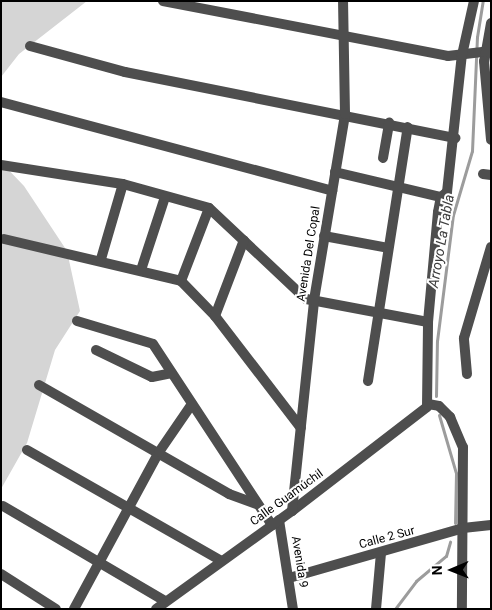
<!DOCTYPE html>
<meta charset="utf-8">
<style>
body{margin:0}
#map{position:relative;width:492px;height:610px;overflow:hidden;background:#fff;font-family:Roboto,sans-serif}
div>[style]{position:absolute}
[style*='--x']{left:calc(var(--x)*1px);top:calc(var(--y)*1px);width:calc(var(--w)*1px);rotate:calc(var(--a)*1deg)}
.green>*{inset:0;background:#d5d5d5}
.stream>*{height:3px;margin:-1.5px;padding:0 1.5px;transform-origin:1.5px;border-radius:1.5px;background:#9c9c9c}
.minor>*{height:10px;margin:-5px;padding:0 5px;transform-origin:5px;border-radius:5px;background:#4e4e4e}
.tertiary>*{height:10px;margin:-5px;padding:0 5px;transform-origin:5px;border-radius:5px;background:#4e4e4e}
span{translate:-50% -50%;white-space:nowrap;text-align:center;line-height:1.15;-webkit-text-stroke:4px #fff;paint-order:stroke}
.street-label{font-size:12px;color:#000}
.water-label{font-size:14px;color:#3d3d3d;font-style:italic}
.frame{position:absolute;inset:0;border:2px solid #000;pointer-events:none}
.north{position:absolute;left:427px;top:545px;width:50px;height:50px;-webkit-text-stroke:4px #fff;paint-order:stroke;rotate:269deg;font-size:14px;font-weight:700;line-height:20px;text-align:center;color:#000}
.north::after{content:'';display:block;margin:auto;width:18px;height:22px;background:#000;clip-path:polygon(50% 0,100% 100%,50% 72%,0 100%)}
</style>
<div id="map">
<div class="green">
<div style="clip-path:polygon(1px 1px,87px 1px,19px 54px,1px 77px)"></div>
<div style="clip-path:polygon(1px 162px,24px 186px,67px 251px,80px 311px,55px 350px,27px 443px,1px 489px)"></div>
</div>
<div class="stream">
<div style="--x:436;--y:396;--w:55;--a:-89"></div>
<div style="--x:437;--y:341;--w:127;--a:-82.8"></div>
<div style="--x:453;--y:215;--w:67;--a:-73.5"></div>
<div style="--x:472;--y:151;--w:114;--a:-87.5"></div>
<div style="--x:477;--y:37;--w:36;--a:-81"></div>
<div style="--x:439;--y:415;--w:60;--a:73.7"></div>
<div style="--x:456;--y:473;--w:50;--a:91.1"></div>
<div style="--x:395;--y:609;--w:35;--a:-53"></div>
<div style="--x:416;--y:581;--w:39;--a:-40"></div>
<div style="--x:446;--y:556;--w:15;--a:-74"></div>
</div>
<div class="minor">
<div style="--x:163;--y:1;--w:290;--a:10.9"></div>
<div style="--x:448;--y:56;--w:43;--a:-6.6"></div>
<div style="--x:491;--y:23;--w:39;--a:100"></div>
<div style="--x:484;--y:61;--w:79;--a:84.9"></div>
<div style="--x:30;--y:46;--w:98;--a:15.3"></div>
<div style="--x:125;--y:72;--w:337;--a:11.3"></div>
<div style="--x:1;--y:102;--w:343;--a:15"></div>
<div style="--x:383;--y:158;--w:36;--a:-80"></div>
<div style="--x:1;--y:165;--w:123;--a:8.9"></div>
<div style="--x:123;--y:184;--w:89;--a:15.6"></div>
<div style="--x:209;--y:208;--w:133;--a:43.2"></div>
<div style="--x:306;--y:299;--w:124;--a:10.7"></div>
<div style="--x:335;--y:172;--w:109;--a:13.3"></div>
<div style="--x:483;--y:174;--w:8;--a:7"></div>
<div style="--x:324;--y:236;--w:65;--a:10.6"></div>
<div style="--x:4;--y:239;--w:182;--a:13.3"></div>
<div style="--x:181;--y:281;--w:49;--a:45.8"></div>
<div style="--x:215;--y:316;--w:141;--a:52.5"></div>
<div style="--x:101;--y:259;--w:78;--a:-73.7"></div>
<div style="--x:141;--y:270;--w:77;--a:-71.8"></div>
<div style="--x:181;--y:281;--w:78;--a:-69"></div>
<div style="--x:215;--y:316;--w:81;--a:-69.1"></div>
<div style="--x:77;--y:321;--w:79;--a:16.8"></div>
<div style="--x:153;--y:344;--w:217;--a:56.7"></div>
<div style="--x:96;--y:350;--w:62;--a:25.7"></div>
<div style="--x:152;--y:377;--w:20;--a:-11"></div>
<div style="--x:467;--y:374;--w:36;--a:-95"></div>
<div style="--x:464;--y:338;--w:95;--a:-73.5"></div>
<div style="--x:368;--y:381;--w:257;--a:-81.1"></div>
<div style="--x:39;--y:385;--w:219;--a:29.8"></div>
<div style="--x:229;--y:494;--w:30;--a:20"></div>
<div style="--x:428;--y:404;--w:11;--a:10"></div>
<div style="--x:439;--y:406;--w:16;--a:45"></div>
<div style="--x:450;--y:417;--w:33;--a:67"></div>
<div style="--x:463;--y:447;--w:162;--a:90.4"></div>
<div style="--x:27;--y:450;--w:222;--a:29.7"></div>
<div style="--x:3;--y:506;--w:188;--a:30.4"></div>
<div style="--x:292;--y:511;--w:170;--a:-37.6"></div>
<div style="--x:427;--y:407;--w:85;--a:-89.3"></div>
<div style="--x:428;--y:322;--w:110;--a:-84.8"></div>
<div style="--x:438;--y:212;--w:15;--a:-79"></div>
<div style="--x:441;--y:197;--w:8;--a:-40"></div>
<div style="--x:447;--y:192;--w:138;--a:-83.8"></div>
<div style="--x:462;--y:55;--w:55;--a:-77.5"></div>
<div style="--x:1;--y:574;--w:65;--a:32.5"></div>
<div style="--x:74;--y:609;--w:179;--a:-61.6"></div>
<div style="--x:159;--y:452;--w:58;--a:-55.5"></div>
<div style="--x:376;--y:609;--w:56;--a:-84.9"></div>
</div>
<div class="tertiary">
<div style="--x:279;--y:520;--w:90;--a:81.1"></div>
<div style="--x:289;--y:578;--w:181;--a:-16"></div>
<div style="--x:463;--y:528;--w:28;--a:-6"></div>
<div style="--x:156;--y:609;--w:168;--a:-35.8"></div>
<div style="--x:292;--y:511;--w:212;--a:-84"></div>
<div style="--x:314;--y:300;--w:189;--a:-80.5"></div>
<div style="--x:345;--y:114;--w:113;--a:-91"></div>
</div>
<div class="street-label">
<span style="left:309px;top:254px;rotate:-81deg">Avenida Del Copal</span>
<span style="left:287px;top:498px;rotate:-36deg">Calle Guamúchil</span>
<span style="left:387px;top:538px;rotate:-15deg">Calle 2 Sur</span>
<span style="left:299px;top:562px;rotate:81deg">Avenida 9</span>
</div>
<div class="water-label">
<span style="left:441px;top:241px;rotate:-80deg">Arroyo La Tabla</span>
</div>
<div class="frame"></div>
<div class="north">N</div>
</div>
